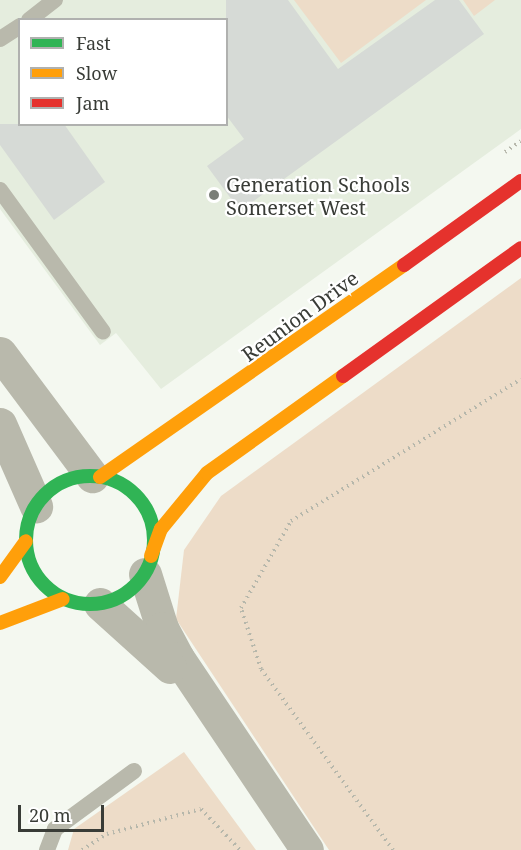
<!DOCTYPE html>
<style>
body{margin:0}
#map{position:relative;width:521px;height:850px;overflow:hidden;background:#f4f8f0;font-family:"Noto Serif",serif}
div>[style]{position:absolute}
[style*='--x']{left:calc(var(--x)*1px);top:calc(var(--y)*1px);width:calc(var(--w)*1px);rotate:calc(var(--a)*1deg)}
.built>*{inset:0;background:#e5edde}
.green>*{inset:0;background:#eddcc8}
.building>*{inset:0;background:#d6dad6}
.path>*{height:4px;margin-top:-2px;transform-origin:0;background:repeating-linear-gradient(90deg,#b6b7ab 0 1.5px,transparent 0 6px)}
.lane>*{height:16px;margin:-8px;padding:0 8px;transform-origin:8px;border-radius:8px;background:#b9b9ac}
.street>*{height:33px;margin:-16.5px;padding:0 16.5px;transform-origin:16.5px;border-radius:16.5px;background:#b9b9ac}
.fast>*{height:14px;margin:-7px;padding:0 7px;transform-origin:7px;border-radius:7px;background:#30b455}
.fast>.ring{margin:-7px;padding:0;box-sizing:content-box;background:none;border:14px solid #30b455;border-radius:50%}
.slow>*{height:14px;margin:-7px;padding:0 7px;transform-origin:7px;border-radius:7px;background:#ff9f0a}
.jam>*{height:14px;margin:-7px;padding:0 7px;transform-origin:7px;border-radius:7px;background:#e5322d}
.dots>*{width:16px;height:16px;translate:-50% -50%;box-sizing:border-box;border:3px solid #fff;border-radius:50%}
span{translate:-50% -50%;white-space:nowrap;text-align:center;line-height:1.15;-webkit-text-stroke:4.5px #fff;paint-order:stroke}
.poi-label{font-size:20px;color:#393c37}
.left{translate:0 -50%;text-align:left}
.street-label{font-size:20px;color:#393c37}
.legend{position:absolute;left:18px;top:18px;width:210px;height:108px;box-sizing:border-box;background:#fff;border:2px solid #b0b1af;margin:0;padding:8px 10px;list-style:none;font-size:18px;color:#393c37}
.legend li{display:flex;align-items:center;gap:12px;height:30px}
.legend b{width:30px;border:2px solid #b0b1af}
.scale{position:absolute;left:18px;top:805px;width:86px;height:27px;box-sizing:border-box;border:3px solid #393c37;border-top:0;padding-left:8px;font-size:18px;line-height:21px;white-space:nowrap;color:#393c37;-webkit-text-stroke:4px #fff;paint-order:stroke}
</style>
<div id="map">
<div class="built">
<div style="clip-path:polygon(evenodd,0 0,521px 0,521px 129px,161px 389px,116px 333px,100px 345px,0 209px,0 0,20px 20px,226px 20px,226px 124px,20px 124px,20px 20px)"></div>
</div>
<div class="green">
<div style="clip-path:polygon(294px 0,426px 0,341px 63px)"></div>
<div style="clip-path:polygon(463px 0,495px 0,474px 16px)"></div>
<div style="clip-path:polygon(521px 278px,521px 850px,329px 850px,176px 619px,184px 550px,221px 496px)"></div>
<div style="clip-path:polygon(184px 752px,256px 850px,68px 850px,74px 829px)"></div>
</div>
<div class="building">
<div style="clip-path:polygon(226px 0,288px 0,338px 69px,435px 0,459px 0,484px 34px,240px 211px,207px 166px,244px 139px,226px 115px)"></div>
<div style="clip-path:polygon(0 124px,64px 124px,105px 182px,54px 220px,0 145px)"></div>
</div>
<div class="path">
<div style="--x:505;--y:152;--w:19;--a:-35"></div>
<div style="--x:82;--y:850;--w:30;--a:-33"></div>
<div style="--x:107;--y:834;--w:97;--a:-14.9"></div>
<div style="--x:201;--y:809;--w:57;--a:46.4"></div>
<div style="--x:393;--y:850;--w:224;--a:-126.1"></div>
<div style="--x:261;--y:669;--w:64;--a:-108.2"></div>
<div style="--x:241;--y:608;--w:100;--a:-60.1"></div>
<div style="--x:291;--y:521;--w:270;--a:-31.7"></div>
</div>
<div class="lane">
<div style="--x:29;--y:20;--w:33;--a:-38"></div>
<div style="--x:0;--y:39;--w:24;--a:-33"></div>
<div style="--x:0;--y:190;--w:175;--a:54"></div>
<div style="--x:47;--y:850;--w:22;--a:-69"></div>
<div style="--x:55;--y:829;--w:98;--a:-36.3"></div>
</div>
<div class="street">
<div style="--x:0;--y:353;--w:154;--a:53.2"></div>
<div style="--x:0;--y:424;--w:90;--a:66.3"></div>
<div style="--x:145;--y:574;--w:57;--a:72.5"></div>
<div style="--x:162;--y:628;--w:34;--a:62"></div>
<div style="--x:178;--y:658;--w:231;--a:56.1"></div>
<div style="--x:100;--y:604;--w:94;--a:42"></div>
</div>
<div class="fast">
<div class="ring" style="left:26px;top:476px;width:114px;height:114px"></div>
</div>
<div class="slow">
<div style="--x:100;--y:477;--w:371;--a:-34.9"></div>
<div style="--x:151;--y:556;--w:29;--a:-70"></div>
<div style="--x:161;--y:529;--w:72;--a:-50.6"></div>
<div style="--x:207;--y:473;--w:167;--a:-35.5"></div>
<div style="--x:0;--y:577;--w:44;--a:-54.2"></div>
<div style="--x:0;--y:623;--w:67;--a:-20.9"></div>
</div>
<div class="jam">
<div style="--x:404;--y:265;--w:144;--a:-35.7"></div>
<div style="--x:343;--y:376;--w:219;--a:-35.7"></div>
</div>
<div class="dots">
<div style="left:214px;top:195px;background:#7a7e78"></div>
</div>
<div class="poi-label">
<span class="left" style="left:226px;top:196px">Generation Schools<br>Somerset West</span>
</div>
<div class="street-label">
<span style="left:300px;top:316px;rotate:-36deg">Reunion Drive</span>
</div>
<ul class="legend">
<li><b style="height:8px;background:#30b455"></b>Fast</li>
<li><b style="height:8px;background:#ff9f0a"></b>Slow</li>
<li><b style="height:8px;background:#e5322d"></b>Jam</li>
</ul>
<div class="scale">20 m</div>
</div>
